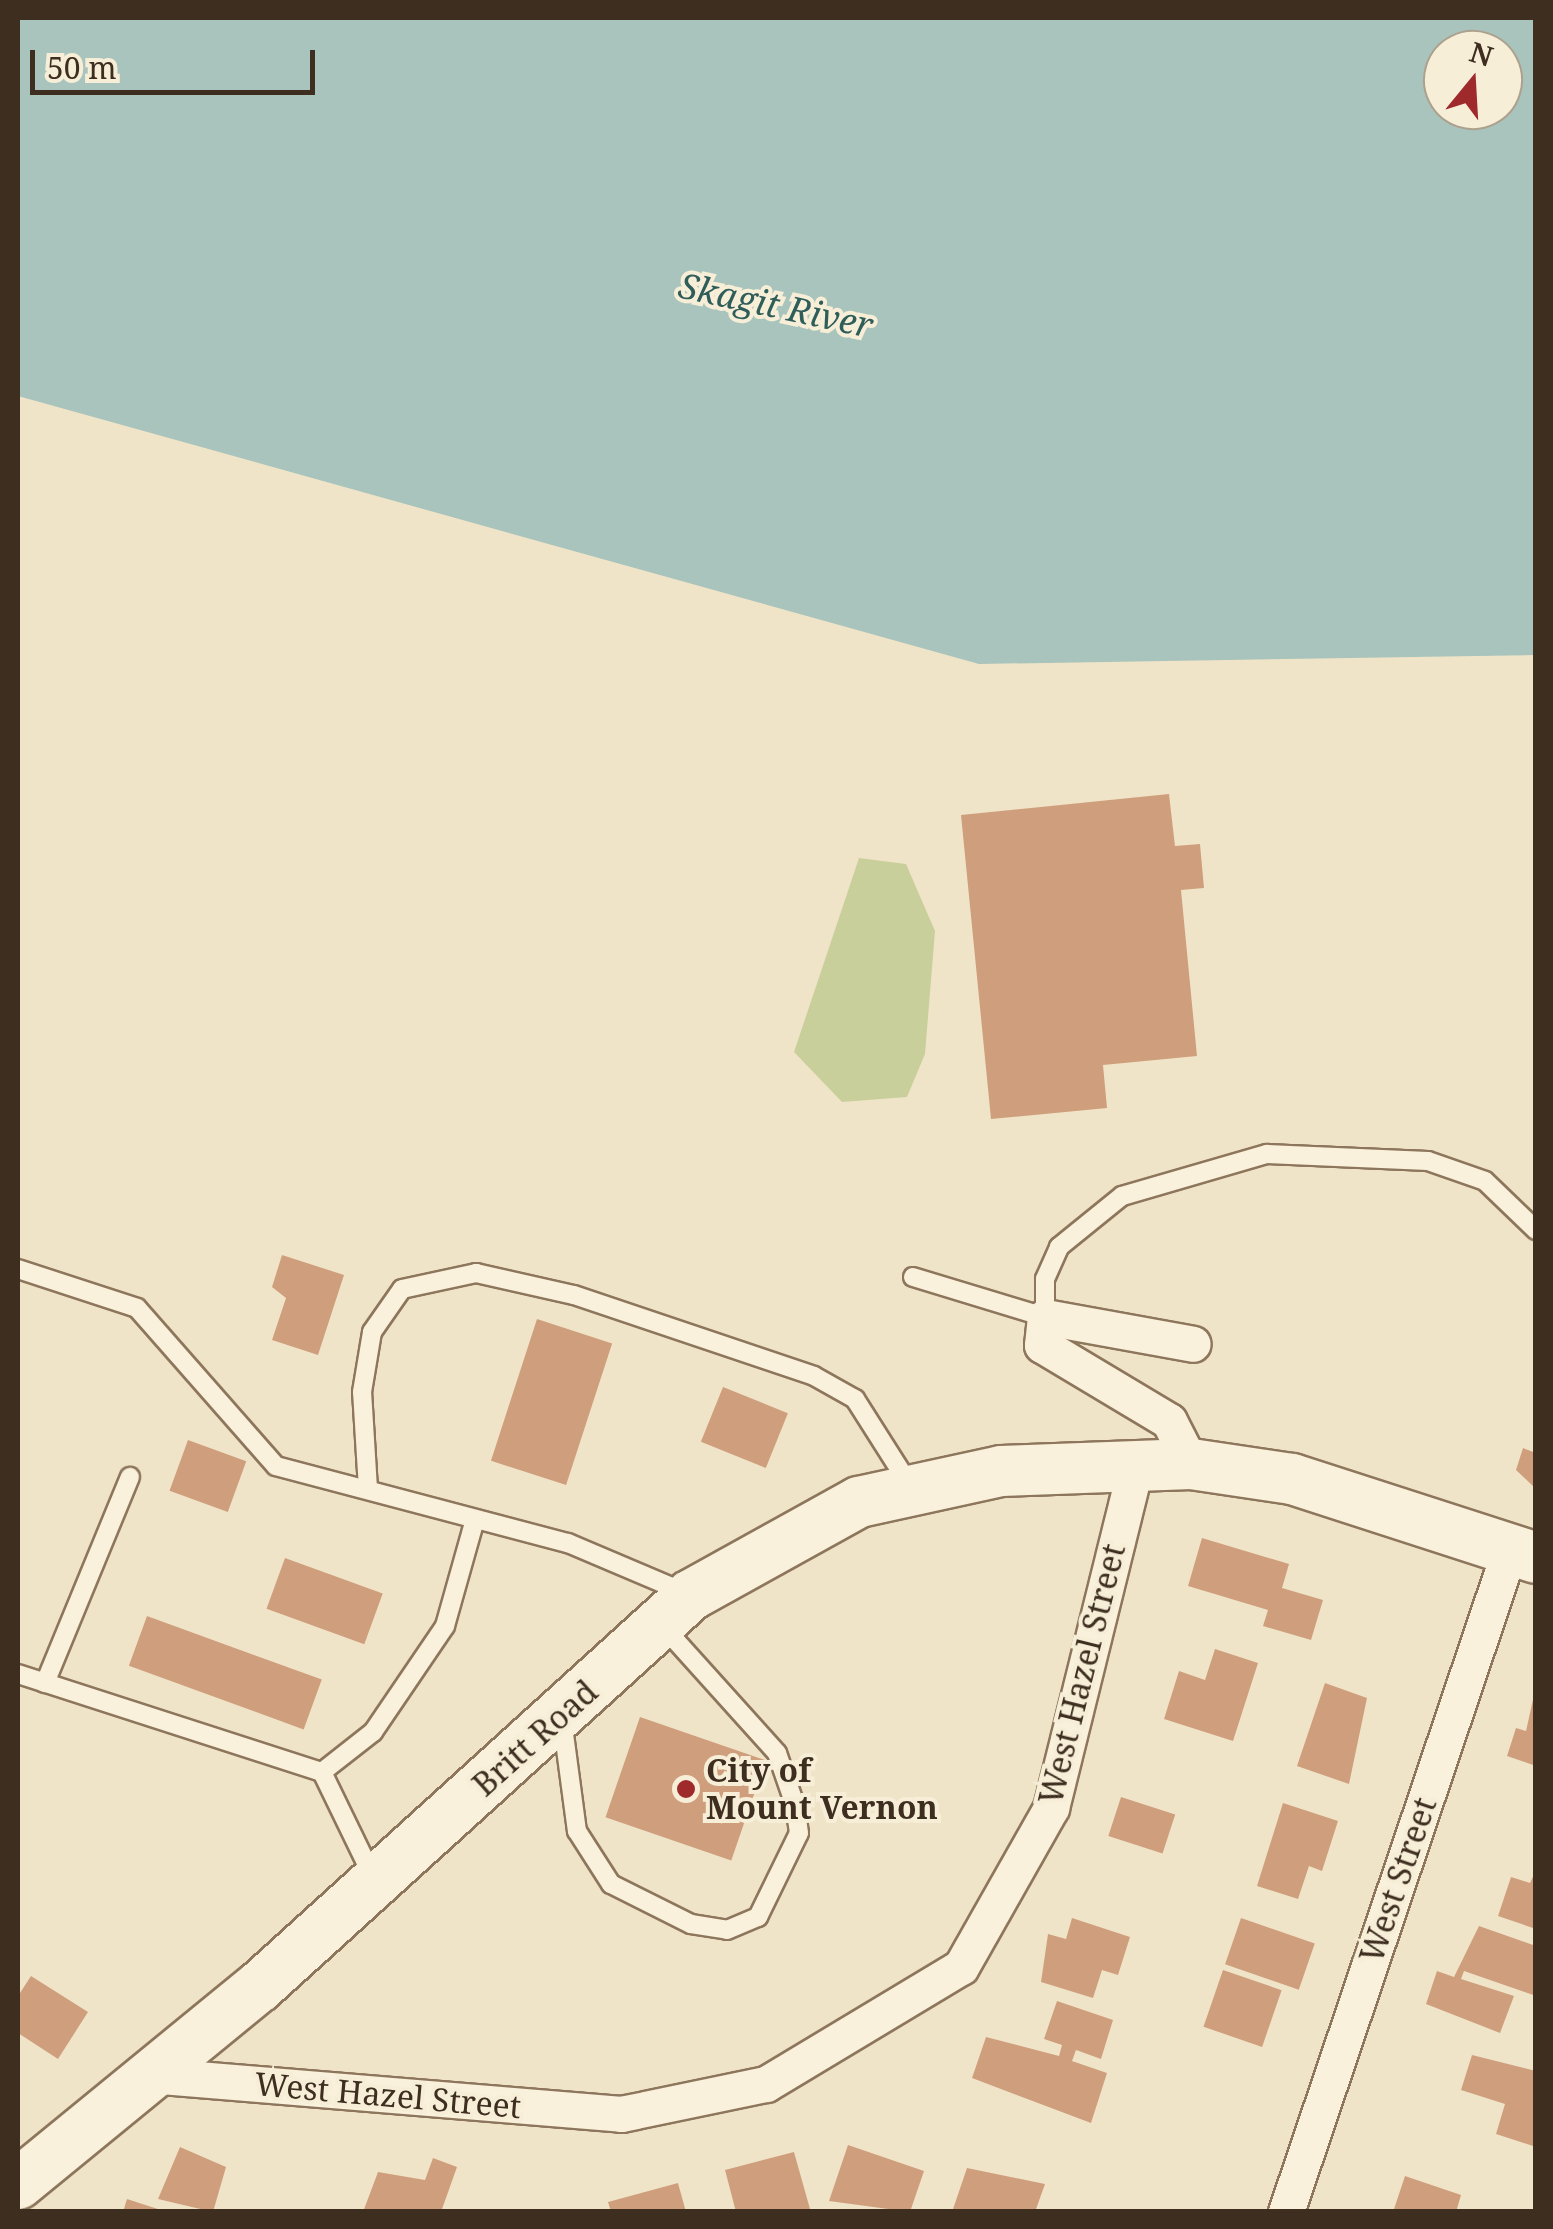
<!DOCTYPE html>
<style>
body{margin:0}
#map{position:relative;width:1553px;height:2229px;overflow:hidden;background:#f0e4c8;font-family:"Noto Serif",serif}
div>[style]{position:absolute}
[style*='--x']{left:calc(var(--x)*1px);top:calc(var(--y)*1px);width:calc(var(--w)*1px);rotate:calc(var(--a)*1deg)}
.green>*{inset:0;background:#c9cf9b}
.water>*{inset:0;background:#a9c4bc}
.building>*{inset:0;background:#cf9f7d;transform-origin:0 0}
.roads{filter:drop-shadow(2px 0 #8d765c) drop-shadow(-2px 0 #8d765c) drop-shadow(0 2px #8d765c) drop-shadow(0 -2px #8d765c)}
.lane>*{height:18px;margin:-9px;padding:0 9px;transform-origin:9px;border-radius:9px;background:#faf1dc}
.street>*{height:35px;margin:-17.5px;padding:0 17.5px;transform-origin:17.5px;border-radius:17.5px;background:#faf1dc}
.secondary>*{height:50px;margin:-25px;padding:0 25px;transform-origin:25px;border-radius:25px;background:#faf1dc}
.dots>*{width:28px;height:28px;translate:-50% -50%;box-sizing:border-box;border:5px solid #f7eed8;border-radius:50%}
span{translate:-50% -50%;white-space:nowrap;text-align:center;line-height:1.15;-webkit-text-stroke:8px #f7eed8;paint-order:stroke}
.street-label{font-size:32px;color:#3d2e20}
.poi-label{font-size:32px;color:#3d2e20;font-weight:700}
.left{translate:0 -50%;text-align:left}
.water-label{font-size:35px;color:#2f5d5a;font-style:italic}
.frame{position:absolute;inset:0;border:20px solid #3d2e20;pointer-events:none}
.north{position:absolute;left:1423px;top:30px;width:100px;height:100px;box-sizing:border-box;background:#f7eed8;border:2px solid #ada18e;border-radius:50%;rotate:18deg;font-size:28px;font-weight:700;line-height:40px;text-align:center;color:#3d2e20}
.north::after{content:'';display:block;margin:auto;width:35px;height:45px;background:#9e2a2b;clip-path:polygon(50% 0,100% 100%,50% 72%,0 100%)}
.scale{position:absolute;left:30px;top:50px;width:285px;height:45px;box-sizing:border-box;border:5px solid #3d2e20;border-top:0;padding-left:12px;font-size:30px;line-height:35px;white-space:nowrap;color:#3d2e20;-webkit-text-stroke:8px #f7eed8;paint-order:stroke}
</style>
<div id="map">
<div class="green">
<div style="clip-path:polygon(859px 858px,906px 864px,935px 931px,925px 1054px,907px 1097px,842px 1102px,794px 1052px)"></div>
</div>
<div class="water">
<div style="clip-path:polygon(evenodd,18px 18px,1535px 18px,1535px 655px,979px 664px,18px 396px,18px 18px,1443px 50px,1503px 50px,1503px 110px,1443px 110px,1443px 50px)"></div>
</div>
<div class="building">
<div style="clip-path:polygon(1169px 794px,1175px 846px,1200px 844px,1204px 888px,1181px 890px,1197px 1056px,1103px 1065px,1107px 1108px,991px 1119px,961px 815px)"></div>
<div style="clip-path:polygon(282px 1255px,344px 1275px,318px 1355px,272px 1340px,286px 1298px,272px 1287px)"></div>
<div style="left:537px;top:1319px;width:79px;height:149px;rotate:18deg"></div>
<div style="left:723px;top:1387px;width:70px;height:59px;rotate:22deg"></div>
<div style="left:188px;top:1440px;width:62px;height:54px;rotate:20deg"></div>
<div style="clip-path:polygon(1523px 1448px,1536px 1453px,1536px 1489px,1516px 1470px)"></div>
<div style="clip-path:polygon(1202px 1538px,1289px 1564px,1282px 1588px,1323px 1600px,1311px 1640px,1263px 1626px,1268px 1610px,1188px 1586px)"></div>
<div style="left:285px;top:1558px;width:104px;height:54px;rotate:20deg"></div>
<div style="left:147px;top:1616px;width:186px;height:53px;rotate:20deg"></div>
<div style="clip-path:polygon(1215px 1649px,1258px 1663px,1233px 1741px,1164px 1719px,1179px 1671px,1205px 1680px)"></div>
<div style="clip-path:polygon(1325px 1683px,1367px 1698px,1349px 1784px,1297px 1766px)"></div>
<div style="clip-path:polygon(1536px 1686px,1536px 1766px,1507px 1756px,1516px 1728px,1526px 1731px)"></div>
<div style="left:640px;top:1717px;width:133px;height:106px;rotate:19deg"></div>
<div style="left:1121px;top:1797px;width:57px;height:41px;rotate:18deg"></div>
<div style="clip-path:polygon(1283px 1803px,1338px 1821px,1322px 1871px,1309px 1866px,1298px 1899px,1257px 1886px)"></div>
<div style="clip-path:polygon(1536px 1870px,1536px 1929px,1498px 1916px,1511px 1877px,1530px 1883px)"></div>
<div style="clip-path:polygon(1072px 1918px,1130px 1937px,1118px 1975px,1102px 1970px,1093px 1998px,1041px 1982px,1048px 1934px,1066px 1939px)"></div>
<div style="left:1241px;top:1918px;width:78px;height:49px;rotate:19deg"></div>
<div style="clip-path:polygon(1479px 1926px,1536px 1946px,1536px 1996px,1464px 1971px,1461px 1979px,1514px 1996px,1500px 2033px,1426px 2004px,1437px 1971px,1454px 1977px)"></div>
<div style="left:1223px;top:1970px;width:62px;height:60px;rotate:19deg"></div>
<div style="clip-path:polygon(31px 1976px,88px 2012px,58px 2059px,18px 2033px,18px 1996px)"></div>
<div style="clip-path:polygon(1057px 2001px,1113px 2020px,1101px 2059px,1076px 2050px,1072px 2061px,1107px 2073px,1091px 2123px,972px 2078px,986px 2037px,1059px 2056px,1062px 2045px,1044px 2039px)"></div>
<div style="clip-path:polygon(1472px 2055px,1536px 2071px,1536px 2147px,1496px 2134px,1505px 2104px,1461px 2090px)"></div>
<div style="clip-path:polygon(848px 2145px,924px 2171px,910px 2212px,829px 2201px)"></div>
<div style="clip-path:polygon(180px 2147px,226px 2167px,213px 2212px,158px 2199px)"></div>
<div style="clip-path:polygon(794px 2152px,810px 2209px,736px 2212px,725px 2170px)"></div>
<div style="clip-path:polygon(433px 2158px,457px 2167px,441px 2212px,363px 2212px,378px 2172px,425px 2180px)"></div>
<div style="clip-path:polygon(967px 2168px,1045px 2184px,1035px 2212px,952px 2212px)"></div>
<div style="clip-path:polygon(1405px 2176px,1461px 2195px,1456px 2212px,1393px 2212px)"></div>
<div style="clip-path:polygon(678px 2183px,686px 2212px,611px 2212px,608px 2202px)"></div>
<div style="clip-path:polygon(127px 2199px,164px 2211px,164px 2212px,123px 2212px)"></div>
</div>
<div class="roads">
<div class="lane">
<div style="--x:18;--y:1269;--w:125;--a:18.1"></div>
<div style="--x:137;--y:1308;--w:210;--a:48.7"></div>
<div style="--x:276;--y:1466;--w:302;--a:14.8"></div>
<div style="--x:568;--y:1543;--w:128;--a:23"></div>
<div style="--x:913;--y:1277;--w:138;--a:16.9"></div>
<div style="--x:1045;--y:1317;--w:38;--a:-90"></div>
<div style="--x:1045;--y:1279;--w:35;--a:-66"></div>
<div style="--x:1059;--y:1247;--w:81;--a:-39"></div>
<div style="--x:1122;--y:1196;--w:151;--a:-16.2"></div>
<div style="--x:1267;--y:1154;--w:161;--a:2.5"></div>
<div style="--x:1428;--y:1161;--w:60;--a:19.3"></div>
<div style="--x:1485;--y:1181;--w:71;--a:43.9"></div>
<div style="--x:368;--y:1489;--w:97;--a:-93.5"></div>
<div style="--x:362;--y:1392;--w:61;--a:-80.5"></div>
<div style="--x:372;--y:1332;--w:52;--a:-55.1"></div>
<div style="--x:402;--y:1289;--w:76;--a:-12.2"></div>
<div style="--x:476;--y:1273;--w:100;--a:12.7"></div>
<div style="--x:574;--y:1295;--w:253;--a:18.6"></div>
<div style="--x:814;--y:1376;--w:47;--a:29.3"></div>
<div style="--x:855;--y:1399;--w:101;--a:57.6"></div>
<div style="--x:18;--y:1674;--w:319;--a:17.9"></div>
<div style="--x:322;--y:1772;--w:65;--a:-38.1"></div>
<div style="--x:373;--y:1732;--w:128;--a:-55.8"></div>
<div style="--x:445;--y:1626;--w:111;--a:-74.3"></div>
<div style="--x:45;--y:1683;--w:223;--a:-67.6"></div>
<div style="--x:562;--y:1719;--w:113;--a:82.4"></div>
<div style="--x:577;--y:1831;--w:63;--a:57.3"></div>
<div style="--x:611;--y:1884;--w:89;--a:26.6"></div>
<div style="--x:691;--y:1924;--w:36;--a:9"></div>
<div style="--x:727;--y:1930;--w:34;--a:-23"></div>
<div style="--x:758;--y:1917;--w:93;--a:-64"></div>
<div style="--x:799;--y:1833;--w:28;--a:-98"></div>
<div style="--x:795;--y:1805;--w:55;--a:-109.1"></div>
<div style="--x:777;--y:1753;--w:173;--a:-132"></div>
<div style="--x:322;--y:1772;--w:119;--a:64.1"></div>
</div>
<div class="street">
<div style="--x:1191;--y:1464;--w:48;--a:-117.1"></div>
<div style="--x:1169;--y:1421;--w:148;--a:-149.1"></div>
<div style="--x:1042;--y:1345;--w:28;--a:-84"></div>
<div style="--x:1045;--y:1317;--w:150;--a:10.3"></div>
<div style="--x:149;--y:2075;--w:474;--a:4.7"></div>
<div style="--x:621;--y:2114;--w:148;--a:-11.7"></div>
<div style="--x:766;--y:2084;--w:227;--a:-31"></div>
<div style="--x:961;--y:1967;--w:183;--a:-60.5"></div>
<div style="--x:1051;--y:1808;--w:353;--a:-76.1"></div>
<div style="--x:1286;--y:2212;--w:700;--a:-71.33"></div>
</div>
<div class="secondary">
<div style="--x:18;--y:2184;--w:311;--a:-39.3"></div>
<div style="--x:259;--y:1987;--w:583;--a:-42.22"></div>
<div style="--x:691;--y:1595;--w:192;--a:-29"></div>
<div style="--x:859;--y:1502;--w:145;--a:-12.3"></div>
<div style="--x:1001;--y:1471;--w:190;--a:-2.1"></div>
<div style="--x:1191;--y:1464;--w:102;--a:8.4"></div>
<div style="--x:1292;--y:1479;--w:256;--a:17.9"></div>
</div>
</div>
<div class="dots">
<div style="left:686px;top:1789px;background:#9e2a2b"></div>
</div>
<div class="street-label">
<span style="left:1082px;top:1674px;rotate:-76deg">West Hazel Street</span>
<span style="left:535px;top:1738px;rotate:-42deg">Britt Road</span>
<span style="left:1398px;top:1880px;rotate:-71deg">West Street</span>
<span style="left:388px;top:2095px;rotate:5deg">West Hazel Street</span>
</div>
<div class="poi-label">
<span class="left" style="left:706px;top:1789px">City of<br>Mount Vernon</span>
</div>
<div class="water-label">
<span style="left:776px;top:305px;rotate:12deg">Skagit River</span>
</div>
<div class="frame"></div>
<div class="north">N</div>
<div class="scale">50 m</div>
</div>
